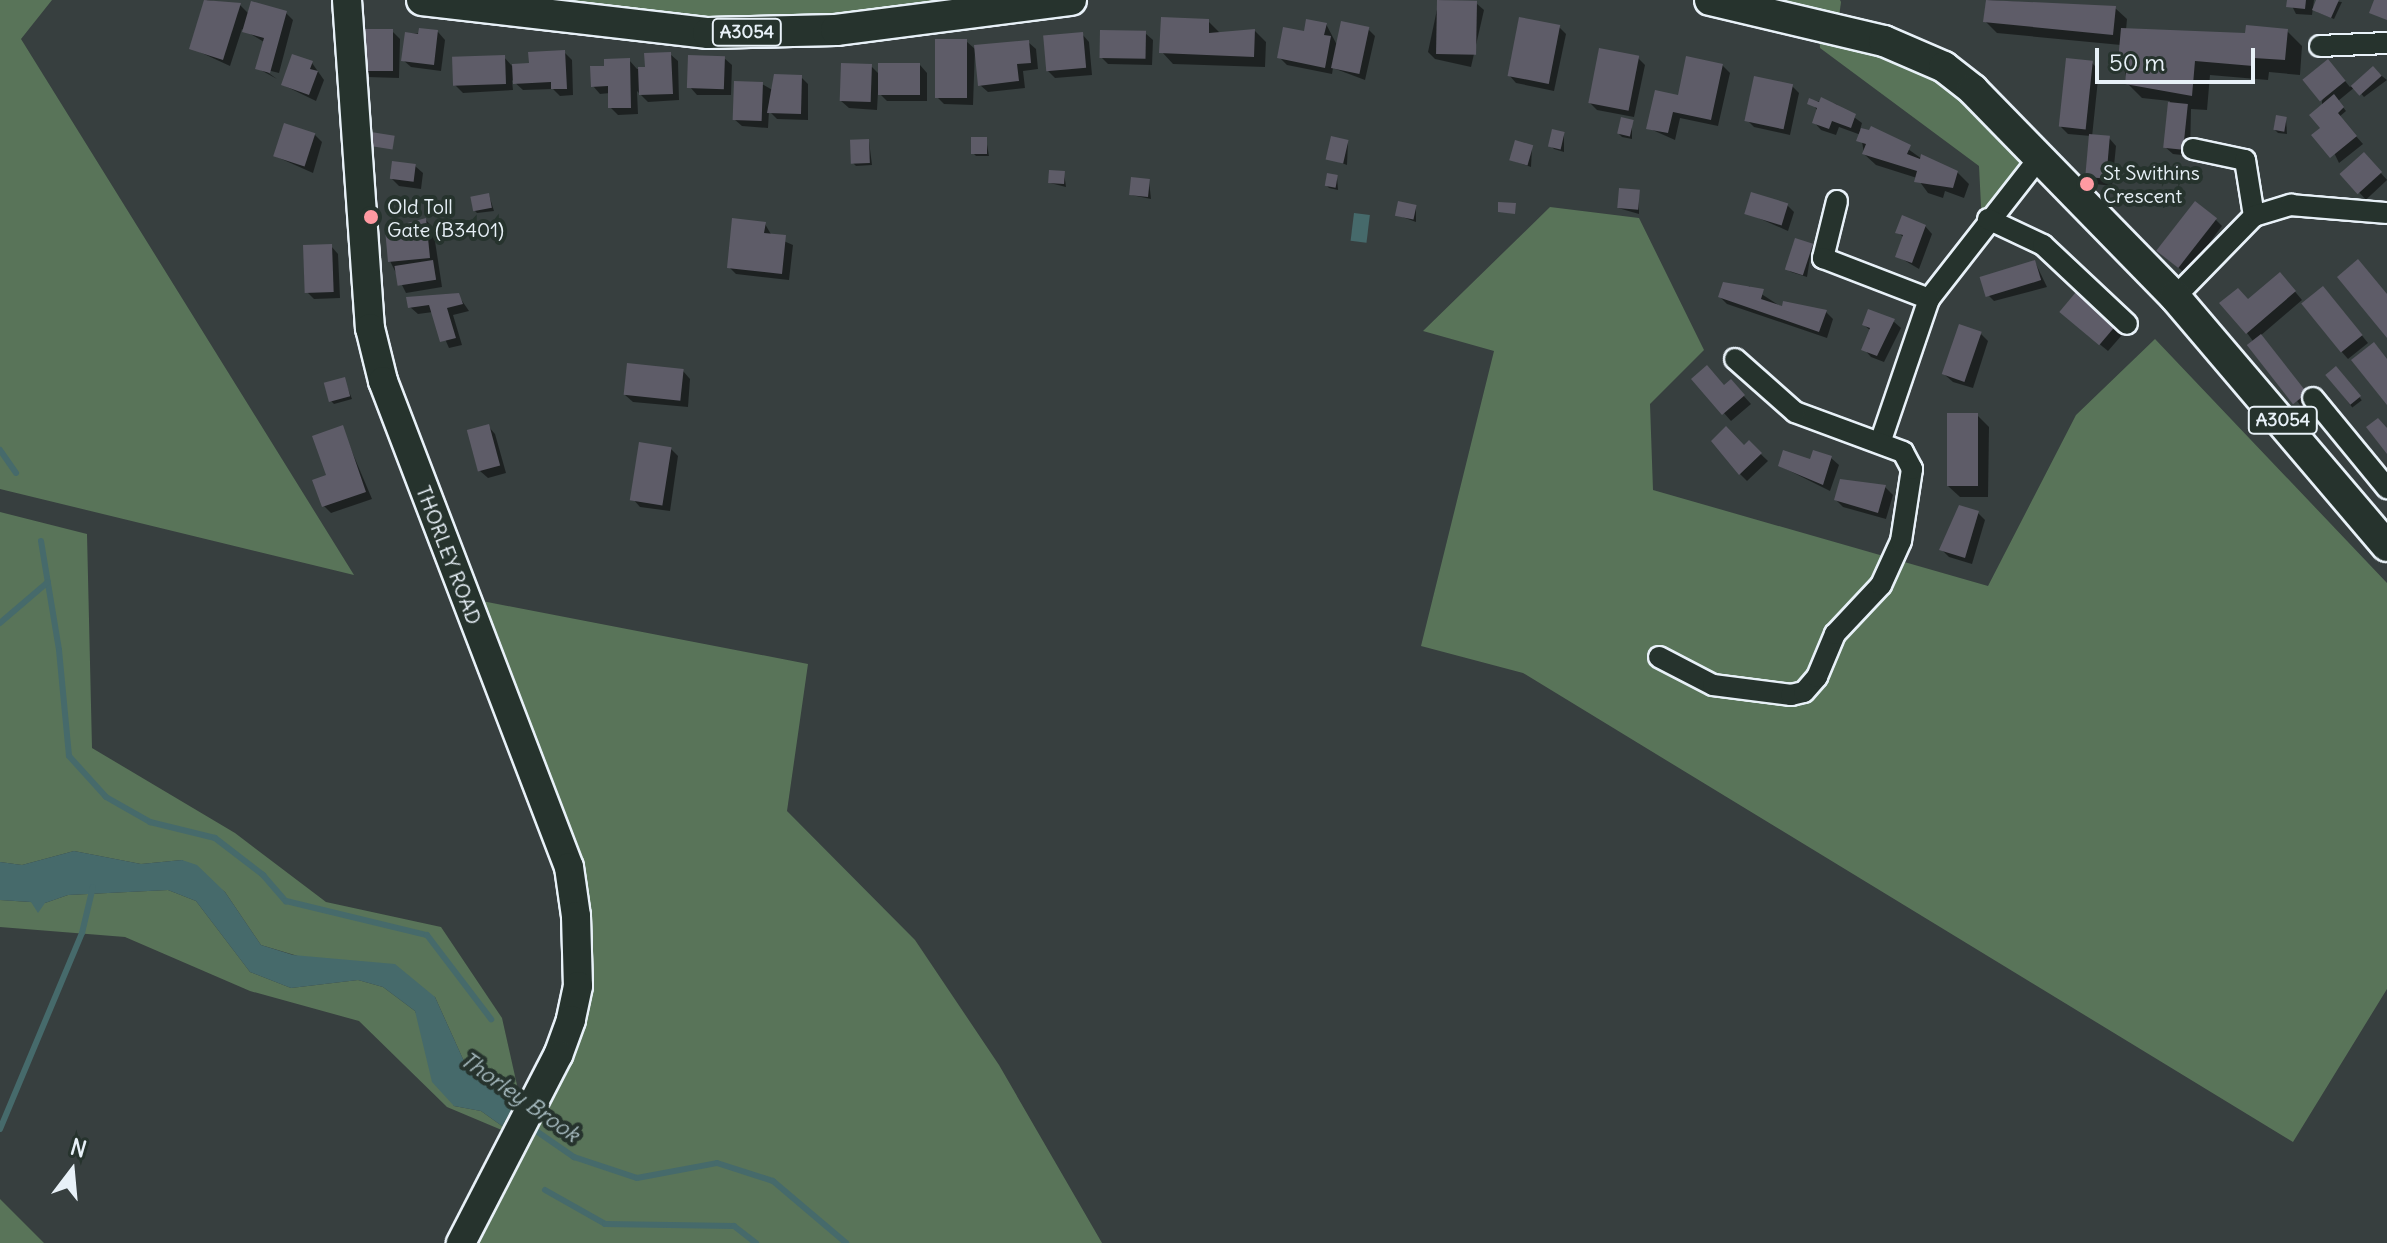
<!DOCTYPE html>
<style>
body{margin:0}
#map{position:relative;width:2387px;height:1243px;overflow:hidden;background:#373f3f;font-family:Delius,sans-serif}
div>[style]{position:absolute}
[style*='--x']{left:calc(var(--x)*1px);top:calc(var(--y)*1px);width:calc(var(--w)*1px);rotate:calc(var(--a)*1deg)}
.green>*{inset:0;background:#597459}
.water>*{inset:0;background:#466a6b;transform-origin:0 0}
.shadow>*{inset:0;background:#0007;transform-origin:0 0}
.stream>*{height:6px;margin:-3px;padding:0 3px;transform-origin:3px;border-radius:3px;background:#466a6b}
.building>*{inset:0;background:#5e5c68;transform-origin:0 0}
.roads{filter:drop-shadow(2px 0 #e8f1f8) drop-shadow(-2px 0 #e8f1f8) drop-shadow(0 2px #e8f1f8) drop-shadow(0 -2px #e8f1f8)}
.street>*{height:20px;margin:-10px;padding:0 10px;transform-origin:10px;border-radius:10px;background:#26332d}
.secondary>*{height:28px;margin:-14px;padding:0 14px;transform-origin:14px;border-radius:14px;background:#26332d}
.primary>*{height:30px;margin:-15px;padding:0 15px;transform-origin:15px;border-radius:15px;background:#26332d}
.dots>*{width:22px;height:22px;translate:-50% -50%;box-sizing:border-box;border:4px solid #26332d;border-radius:50%}
span{translate:-50% -50%;white-space:nowrap;text-align:center;line-height:1.15;-webkit-text-stroke:8px #26332d;paint-order:stroke}
.shield-label span{padding:2px 6px;background:#26332d;border:2px solid;border-radius:6px;-webkit-text-stroke-width:0}
.shield-label{font-size:18px;color:#e8f1f8;font-weight:700}
.poi-label{font-size:20px;color:#e8f1f8}
.left{translate:0 -50%;text-align:left}
.street-label{font-size:20px;color:#e8f1f8}
.water-label{font-size:22px;color:#a7bbc0;font-style:italic}
.north{position:absolute;left:32px;top:1131px;width:80px;height:80px;-webkit-text-stroke:6px #26332d;paint-order:stroke;rotate:16deg;font-size:22px;font-weight:700;line-height:32px;text-align:center;color:#e8f1f8}
.north::after{content:'';display:block;margin:auto;width:28px;height:36px;background:#e8f1f8;clip-path:polygon(50% 0,100% 100%,50% 72%,0 100%)}
.scale{position:absolute;left:2095px;top:48px;width:160px;height:36px;box-sizing:border-box;border:4px solid #e8f1f8;border-top:0;padding-left:10px;font-size:24px;line-height:28px;white-space:nowrap;color:#e8f1f8;-webkit-text-stroke:6px #26332d;paint-order:stroke}
</style>
<div id="map">
<div class="green">
<div style="clip-path:polygon(0 0,52px 0,21px 39px,354px 575px,0 489px)"></div>
<div style="clip-path:polygon(514px 0,957px 0,835px 17px,709px 19px)"></div>
<div style="clip-path:polygon(1770px 0,1840px 0,1841px 2px,1839px 17px)"></div>
<div style="clip-path:polygon(1819px 24px,1921px 56px,2040px 157px,1982px 226px,1979px 166px,1820px 48px)"></div>
<div style="clip-path:polygon(1550px 207px,1639px 218px,1704px 350px,1650px 404px,1653px 490px,1988px 586px,2076px 415px,2155px 339px,2387px 583px,2387px 989px,2293px 1142px,1523px 673px,1421px 646px,1494px 351px,1423px 331px)"></div>
<div style="clip-path:polygon(0 512px,87px 534px,92px 748px,235px 833px,326px 902px,441px 927px,502px 1018px,521px 1103px,504px 1131px,447px 1107px,359px 1021px,250px 991px,125px 937px,0 927px,0 900px,45px 903px,68px 895px,168px 890px,196px 901px,250px 972px,291px 988px,358px 980px,383px 987px,415px 1011px,454px 1106px,481px 1111px,502px 1126px,516px 1103px,467px 1068px,435px 997px,261px 945px,225px 892px,182px 860px,141px 864px,74px 851px,22px 865px,0 862px)"></div>
<div style="clip-path:polygon(477px 600px,808px 664px,787px 811px,915px 940px,999px 1065px,1102px 1243px,473px 1243px,590px 970px)"></div>
<div style="clip-path:polygon(0 1199px,44px 1243px,0 1243px)"></div>
</div>
<div class="water">
<div style="left:1354px;top:213px;width:16px;height:28px;rotate:7deg"></div>
<div style="clip-path:polygon(74px 851px,141px 864px,182px 860px,197px 865px,225px 892px,261px 945px,293px 955px,395px 964px,435px 997px,467px 1068px,516px 1102px,502px 1126px,481px 1111px,454px 1106px,432px 1082px,415px 1011px,383px 987px,358px 980px,291px 988px,250px 972px,196px 901px,168px 890px,68px 895px,45px 903px,38px 913px,31px 902px,0 900px,0 862px,22px 865px)"></div>
</div>
<div class="shadow">
<div style="clip-path:polygon(207px 0,240px 5px,249px 14px,286px 13px,293px 20px,279px 73px,263px 69px,277px 79px,257px 68px,264px 42px,242px 29px,230px 66px,191px 48px)"></div>
<div style="clip-path:polygon(1439px 0,1476px 3px,1484px 10px,1471px 67px,1435px 59px,1428px 52px)"></div>
<div style="clip-path:polygon(1988px 0,2115px 8px,2127px 19px,2126px 30px,2247px 35px,2287px 31px,2302px 46px,2300px 75px,2269px 72px,2268px 80px,2210px 75px,2207px 110px,2191px 109px,2190px 156px,2173px 154px,2165px 147px,2170px 101px,2142px 98px,2127px 83px,2121px 45px,1997px 33px,1985px 21px)"></div>
<div style="clip-path:polygon(2289px 0,2314px 0,2312px 15px,2296px 14px)"></div>
<div style="clip-path:polygon(2318px 0,2342px 2px,2334px 19px,2317px 12px)"></div>
<div style="clip-path:polygon(1208px 21px,1221px 34px,1255px 31px,1266px 42px,1265px 67px,1173px 64px,1162px 52px)"></div>
<div style="clip-path:polygon(1326px 24px,1337px 45px,1368px 29px,1375px 36px,1365px 80px,1333px 68px,1332px 74px,1287px 65px,1280px 58px,1306px 34px)"></div>
<div style="clip-path:polygon(1559px 27px,1566px 34px,1554px 91px,1516px 83px,1509px 75px)"></div>
<div style="clip-path:polygon(392px 31px,400px 39px,399px 78px,367px 77px,359px 70px)"></div>
<div style="clip-path:polygon(438px 32px,445px 40px,441px 71px,411px 67px,403px 60px,406px 34px)"></div>
<div style="clip-path:polygon(1145px 33px,1153px 40px,1152px 65px,1108px 64px,1101px 57px)"></div>
<div style="clip-path:polygon(1082px 34px,1089px 42px,1092px 75px,1055px 78px,1048px 71px)"></div>
<div style="clip-path:polygon(966px 41px,975px 49px,973px 105px,944px 104px,937px 97px)"></div>
<div style="clip-path:polygon(1028px 42px,1036px 49px,1038px 69px,1023px 71px,1025px 88px,988px 92px,980px 85px)"></div>
<div style="clip-path:polygon(564px 52px,572px 60px,573px 95px,560px 96px,553px 89px,523px 90px,512px 80px,513px 90px,463px 93px,455px 85px,504px 57px,512px 66px,531px 65px)"></div>
<div style="clip-path:polygon(670px 54px,678px 61px,679px 100px,648px 102px,637px 91px,638px 114px,618px 115px,610px 107px,610px 93px,600px 94px,593px 86px,606px 68px,629px 60px,637px 69px,647px 69px)"></div>
<div style="clip-path:polygon(724px 58px,732px 65px,731px 95px,697px 95px,690px 87px)"></div>
<div style="clip-path:polygon(1638px 58px,1645px 65px,1634px 117px,1597px 110px,1589px 102px)"></div>
<div style="clip-path:polygon(312px 63px,324px 80px,316px 101px,283px 85px)"></div>
<div style="clip-path:polygon(2092px 63px,2099px 70px,2092px 137px,2109px 138px,2116px 146px,2112px 186px,2095px 184px,2087px 177px,2091px 136px,2068px 134px,2061px 127px)"></div>
<div style="clip-path:polygon(920px 65px,927px 73px,927px 101px,887px 101px,878px 92px,877px 110px,849px 108px,841px 101px,871px 66px,880px 75px)"></div>
<div style="clip-path:polygon(1722px 65px,1730px 73px,1718px 126px,1680px 118px,1675px 140px,1648px 128px)"></div>
<div style="clip-path:polygon(2335px 69px,2350px 87px,2373px 69px,2387px 80px,2364px 97px,2355px 87px,2338px 101px,2346px 111px,2339px 117px,2363px 144px,2339px 163px,2322px 128px,2322px 101px)"></div>
<div style="clip-path:polygon(801px 77px,808px 84px,808px 120px,777px 119px,769px 111px,768px 128px,742px 126px,734px 119px,762px 84px,776px 92px)"></div>
<div style="clip-path:polygon(1792px 86px,1799px 93px,1790px 135px,1754px 127px,1747px 120px)"></div>
<div style="clip-path:polygon(1811px 100px,1836px 104px,1862px 123px,1860px 130px,1887px 134px,1922px 159px,1957px 172px,1969px 184px,1964px 198px,1945px 191px,1943px 198px,1928px 193px,1917px 178px,1876px 165px,1864px 154px,1861px 135px,1839px 127px,1836px 135px,1821px 130px,1814px 122px,1818px 112px)"></div>
<div style="clip-path:polygon(2286px 119px,2287px 134px,2278px 133px,2275px 130px)"></div>
<div style="clip-path:polygon(1632px 122px,1632px 139px,1622px 137px,1619px 134px)"></div>
<div style="clip-path:polygon(314px 134px,322px 142px,313px 173px,277px 157px)"></div>
<div style="clip-path:polygon(1564px 134px,1564px 152px,1554px 149px,1551px 146px)"></div>
<div style="clip-path:polygon(986px 139px,989px 156px,976px 156px,973px 153px)"></div>
<div style="clip-path:polygon(869px 141px,872px 165px,856px 166px,853px 163px)"></div>
<div style="clip-path:polygon(1348px 142px,1347px 165px,1328px 158px)"></div>
<div style="clip-path:polygon(1532px 147px,1531px 167px,1511px 160px)"></div>
<div style="left:2364px;top:155px;width:34px;height:29px;rotate:47deg"></div>
<div style="clip-path:polygon(415px 166px,423px 173px,421px 189px,399px 186px,392px 179px)"></div>
<div style="clip-path:polygon(1064px 173px,1066px 187px,1050px 183px)"></div>
<div style="clip-path:polygon(1337px 177px,1338px 190px,1329px 188px,1326px 185px)"></div>
<div style="clip-path:polygon(1149px 181px,1151px 199px,1131px 195px)"></div>
<div style="clip-path:polygon(1639px 192px,1639px 214px,1618px 208px)"></div>
<div style="clip-path:polygon(489px 195px,494px 211px,477px 213px,474px 210px)"></div>
<div style="clip-path:polygon(1787px 205px,1794px 212px,1788px 231px,1747px 213px)"></div>
<div style="clip-path:polygon(1416px 207px,1416px 222px,1397px 215px)"></div>
<div style="clip-path:polygon(2215px 219px,2222px 226px,2186px 274px,2167px 258px)"></div>
<div style="clip-path:polygon(426px 220px,433px 228px,442px 287px,406px 293px,390px 261px)"></div>
<div style="clip-path:polygon(765px 224px,772px 236px,793px 245px,789px 280px,736px 274px,729px 267px)"></div>
<div style="clip-path:polygon(1925px 226px,1932px 234px,1919px 269px,1897px 256px,1904px 238px,1898px 232px)"></div>
<div style="clip-path:polygon(331px 246px,338px 254px,340px 298px,314px 299px,307px 292px)"></div>
<div style="clip-path:polygon(1812px 246px,1807px 277px,1791px 272px,1787px 269px)"></div>
<div style="clip-path:polygon(2035px 262px,2047px 287px,1994px 301px,1987px 294px)"></div>
<div style="clip-path:polygon(2287px 282px,2302px 300px,2260px 336px,2313px 401px,2303px 409px,2247px 333px,2249px 302px)"></div>
<div style="clip-path:polygon(1749px 286px,1783px 308px,1826px 312px,1833px 319px,1827px 338px,1727px 304px,1720px 297px,1747px 292px)"></div>
<div style="clip-path:polygon(458px 295px,469px 311px,453px 315px,462px 345px,449px 348px,433px 312px,418px 314px,410px 307px)"></div>
<div style="clip-path:polygon(2076px 295px,2122px 335px,2108px 351px,2069px 319px)"></div>
<div style="clip-path:polygon(2330px 296px,2368px 343px,2348px 359px,2341px 351px)"></div>
<div style="clip-path:polygon(1893px 321px,1901px 328px,1884px 362px,1871px 357px,1864px 349px,1871px 331px,1864px 325px)"></div>
<div style="clip-path:polygon(1981px 334px,1988px 341px,1973px 388px,1953px 382px,1945px 375px)"></div>
<div style="clip-path:polygon(683px 371px,690px 379px,688px 407px,633px 402px,625px 395px)"></div>
<div style="left:2339px;top:371px;width:37px;height:12px;rotate:52deg"></div>
<div style="clip-path:polygon(344px 379px,352px 399px,334px 404px,331px 401px)"></div>
<div style="clip-path:polygon(1694px 379px,1725px 387px,1731px 382px,1751px 404px,1731px 421px)"></div>
<div style="clip-path:polygon(1977px 415px,1989px 427px,1988px 497px,1960px 497px,1948px 486px)"></div>
<div style="clip-path:polygon(488px 426px,495px 434px,506px 473px,488px 478px,480px 471px)"></div>
<div style="clip-path:polygon(342px 428px,372px 499px,331px 513px,324px 506px)"></div>
<div style="clip-path:polygon(1749px 443px,1768px 461px,1747px 481px,1740px 474px)"></div>
<div style="clip-path:polygon(671px 449px,678px 456px,670px 511px,640px 507px,633px 499px)"></div>
<div style="clip-path:polygon(1831px 458px,1839px 465px,1830px 491px,1780px 466px)"></div>
<div style="clip-path:polygon(1841px 481px,1885px 487px,1893px 495px,1886px 519px,1843px 507px,1836px 500px)"></div>
<div style="clip-path:polygon(1978px 513px,1985px 520px,1972px 564px,1949px 557px,1942px 550px)"></div>
</div>
<div class="stream">
<div style="--x:0;--y:450;--w:28;--a:55"></div>
<div style="--x:41;--y:541;--w:110;--a:80.6"></div>
<div style="--x:59;--y:650;--w:106;--a:84.6"></div>
<div style="--x:69;--y:756;--w:55;--a:47.9"></div>
<div style="--x:106;--y:797;--w:51;--a:29.6"></div>
<div style="--x:150;--y:822;--w:67;--a:13.8"></div>
<div style="--x:215;--y:838;--w:61;--a:37.6"></div>
<div style="--x:263;--y:875;--w:35;--a:49"></div>
<div style="--x:286;--y:901;--w:145;--a:13.6"></div>
<div style="--x:427;--y:935;--w:106;--a:52.7"></div>
<div style="--x:0;--y:623;--w:63;--a:-40.5"></div>
<div style="--x:529;--y:1126;--w:55;--a:34.6"></div>
<div style="--x:574;--y:1157;--w:66;--a:18.4"></div>
<div style="--x:637;--y:1178;--w:81;--a:-10.6"></div>
<div style="--x:717;--y:1163;--w:59;--a:17.8"></div>
<div style="--x:773;--y:1181;--w:96;--a:40.3"></div>
<div style="--x:0;--y:1129;--w:212;--a:-67.3"></div>
<div style="--x:82;--y:933;--w:47;--a:-76.6"></div>
<div style="--x:545;--y:1190;--w:69;--a:29.5"></div>
<div style="--x:605;--y:1224;--w:129;--a:0.9"></div>
<div style="--x:734;--y:1226;--w:28;--a:38"></div>
</div>
<div class="building">
<div style="clip-path:polygon(204px 0,241px 3px,223px 60px,189px 49px)"></div>
<div style="left:1437px;top:0;width:40px;height:54px;rotate:1deg"></div>
<div style="clip-path:polygon(1986px 0,2116px 6px,2113px 35px,1983px 22px)"></div>
<div style="clip-path:polygon(2287px 0,2306px 0,2305px 9px,2286px 7px)"></div>
<div style="clip-path:polygon(2316px 0,2339px 0,2331px 18px,2312px 10px)"></div>
<div style="clip-path:polygon(2374px 0,2387px 0,2387px 20px,2369px 13px)"></div>
<div style="clip-path:polygon(251px 1px,287px 11px,270px 73px,255px 69px,264px 38px,242px 32px)"></div>
<div style="clip-path:polygon(1161px 17px,1209px 19px,1209px 33px,1255px 29px,1254px 57px,1159px 53px)"></div>
<div style="left:1519px;top:17px;width:42px;height:60px;rotate:11deg"></div>
<div style="clip-path:polygon(1306px 19px,1327px 23px,1324px 35px,1331px 36px,1325px 68px,1277px 58px,1283px 27px,1304px 31px)"></div>
<div style="left:1341px;top:21px;width:29px;height:48px;rotate:12deg"></div>
<div style="clip-path:polygon(2246px 25px,2288px 29px,2285px 60px,2254px 58px,2253px 66px,2195px 61px,2192px 96px,2125px 84px,2127px 62px,2118px 61px,2121px 28px,2245px 33px)"></div>
<div style="clip-path:polygon(419px 28px,438px 30px,434px 65px,401px 61px,405px 32px,418px 34px)"></div>
<div style="left:358px;top:29px;width:35px;height:42px"></div>
<div style="left:1100px;top:30px;width:46px;height:28px;rotate:1deg"></div>
<div style="left:1083px;top:32px;width:36px;height:40px;rotate:85deg"></div>
<div style="left:935px;top:39px;width:32px;height:59px"></div>
<div style="clip-path:polygon(1029px 40px,1031px 63px,1017px 64px,1019px 81px,978px 86px,974px 45px)"></div>
<div style="left:1599px;top:48px;width:41px;height:56px;rotate:11deg"></div>
<div style="clip-path:polygon(565px 50px,567px 89px,551px 89px,551px 82px,513px 84px,512px 64px,529px 63px,528px 52px)"></div>
<div style="clip-path:polygon(671px 52px,673px 94px,639px 95px,638px 67px,645px 67px,644px 53px)"></div>
<div style="clip-path:polygon(292px 54px,313px 61px,310px 69px,318px 71px,309px 95px,281px 85px)"></div>
<div style="left:505px;top:55px;width:29px;height:53px;rotate:88deg"></div>
<div style="left:688px;top:55px;width:37px;height:33px;rotate:2deg"></div>
<div style="clip-path:polygon(1686px 56px,1723px 64px,1711px 120px,1673px 112px,1668px 133px,1646px 129px,1655px 90px,1678px 95px)"></div>
<div style="clip-path:polygon(630px 58px,631px 108px,608px 108px,608px 86px,591px 87px,590px 66px,604px 66px,604px 59px)"></div>
<div style="left:2066px;top:58px;width:27px;height:69px;rotate:6deg"></div>
<div style="left:2328px;top:59px;width:28px;height:33px;rotate:51deg"></div>
<div style="left:841px;top:63px;width:31px;height:38px;rotate:2deg"></div>
<div style="left:878px;top:63px;width:42px;height:32px"></div>
<div style="left:2373px;top:66px;width:13px;height:30px;rotate:48deg"></div>
<div style="clip-path:polygon(774px 74px,802px 75px,801px 114px,767px 113px)"></div>
<div style="left:1754px;top:76px;width:40px;height:46px;rotate:12deg"></div>
<div style="left:734px;top:81px;width:29px;height:39px;rotate:2deg"></div>
<div style="clip-path:polygon(2334px 94px,2344px 107px,2338px 113px,2357px 136px,2330px 158px,2311px 135px,2320px 128px,2309px 115px)"></div>
<div style="clip-path:polygon(1821px 97px,1856px 114px,1851px 128px,1832px 121px,1829px 129px,1812px 123px,1817px 108px,1807px 104px,1809px 98px,1819px 102px)"></div>
<div style="left:2168px;top:102px;width:20px;height:46px;rotate:6deg"></div>
<div style="left:2276px;top:115px;width:11px;height:15px;rotate:10deg"></div>
<div style="left:1621px;top:117px;width:13px;height:17px;rotate:13deg"></div>
<div style="left:284px;top:123px;width:33px;height:35px;rotate:18deg"></div>
<div style="clip-path:polygon(1871px 126px,1911px 145px,1907px 154px,1920px 159px,1921px 154px,1958px 171px,1953px 188px,1914px 182px,1917px 171px,1862px 154px,1866px 144px,1856px 141px,1861px 128px,1869px 130px)"></div>
<div style="left:1552px;top:129px;width:13px;height:18px;rotate:13deg"></div>
<div style="left:371px;top:132px;width:24px;height:14px;rotate:9deg"></div>
<div style="left:2089px;top:134px;width:21px;height:43px;rotate:5deg"></div>
<div style="left:1331px;top:136px;width:18px;height:24px;rotate:13deg"></div>
<div style="left:971px;top:137px;width:16px;height:17px"></div>
<div style="left:869px;top:139px;width:24px;height:19px;rotate:88deg"></div>
<div style="left:1515px;top:140px;width:19px;height:21px;rotate:16deg"></div>
<div style="left:2364px;top:152px;width:27px;height:33px;rotate:48deg"></div>
<div style="left:392px;top:161px;width:24px;height:18px;rotate:7deg"></div>
<div style="left:1049px;top:170px;width:16px;height:13px;rotate:4deg"></div>
<div style="left:1327px;top:173px;width:11px;height:13px;rotate:10deg"></div>
<div style="left:1131px;top:177px;width:19px;height:18px;rotate:6deg"></div>
<div style="left:1619px;top:188px;width:21px;height:20px;rotate:5deg"></div>
<div style="left:1751px;top:192px;width:39px;height:23px;rotate:17deg"></div>
<div style="left:489px;top:193px;width:15px;height:19px;rotate:79deg"></div>
<div style="left:1398px;top:201px;width:19px;height:15px;rotate:12deg"></div>
<div style="left:2195px;top:201px;width:28px;height:63px;rotate:38deg"></div>
<div style="clip-path:polygon(1498px 202px,1516px 203px,1515px 214px,1498px 212px)"></div>
<div style="clip-path:polygon(1902px 215px,1926px 225px,1912px 263px,1895px 257px,1903px 235px,1895px 233px)"></div>
<div style="clip-path:polygon(426px 218px,430px 258px,388px 262px,385px 229px)"></div>
<div style="clip-path:polygon(732px 218px,766px 222px,764px 233px,786px 235px,782px 274px,727px 268px)"></div>
<div style="left:1795px;top:238px;width:19px;height:33px;rotate:18deg"></div>
<div style="left:332px;top:244px;width:48px;height:29px;rotate:88deg"></div>
<div style="clip-path:polygon(2358px 259px,2387px 294px,2387px 338px,2337px 277px)"></div>
<div style="left:433px;top:260px;width:20px;height:39px;rotate:81deg"></div>
<div style="left:2035px;top:260px;width:21px;height:58px;rotate:73deg"></div>
<div style="clip-path:polygon(2280px 272px,2296px 291px,2246px 334px,2219px 303px,2238px 288px,2248px 299px)"></div>
<div style="clip-path:polygon(1723px 282px,1764px 289px,1761px 299px,1782px 306px,1783px 301px,1827px 310px,1819px 332px,1718px 297px)"></div>
<div style="left:2323px;top:286px;width:63px;height:28px;rotate:51deg"></div>
<div style="left:2076px;top:292px;width:52px;height:26px;rotate:40deg"></div>
<div style="clip-path:polygon(459px 293px,463px 304px,447px 308px,456px 338px,440px 342px,429px 305px,408px 308px,406px 297px)"></div>
<div style="clip-path:polygon(1868px 309px,1895px 319px,1877px 356px,1861px 350px,1870px 328px,1862px 325px)"></div>
<div style="left:1959px;top:324px;width:24px;height:53px;rotate:19deg"></div>
<div style="left:2261px;top:334px;width:75px;height:18px;rotate:52deg"></div>
<div style="clip-path:polygon(2374px 342px,2387px 359px,2387px 405px,2351px 360px)"></div>
<div style="left:627px;top:363px;width:57px;height:32px;rotate:6deg"></div>
<div style="clip-path:polygon(1707px 365px,1724px 385px,1731px 379px,1745px 395px,1722px 415px,1691px 379px)"></div>
<div style="left:2336px;top:366px;width:39px;height:14px;rotate:50deg"></div>
<div style="left:345px;top:377px;width:20px;height:22px;rotate:75deg"></div>
<div style="left:1947px;top:413px;width:31px;height:73px"></div>
<div style="clip-path:polygon(2378px 418px,2387px 428px,2387px 454px,2366px 427px)"></div>
<div style="left:489px;top:424px;width:43px;height:23px;rotate:75deg"></div>
<div style="clip-path:polygon(343px 425px,366px 492px,322px 507px,312px 480px,326px 475px,312px 436px)"></div>
<div style="clip-path:polygon(1726px 426px,1744px 445px,1749px 440px,1762px 453px,1739px 475px,1711px 441px)"></div>
<div style="left:639px;top:442px;width:33px;height:59px;rotate:9deg"></div>
<div style="clip-path:polygon(1783px 450px,1810px 459px,1813px 450px,1832px 456px,1823px 485px,1778px 466px)"></div>
<div style="clip-path:polygon(1840px 479px,1886px 485px,1878px 513px,1834px 500px)"></div>
<div style="clip-path:polygon(1959px 505px,1979px 511px,1965px 558px,1939px 550px)"></div>
</div>
<div class="roads">
<div class="street">
<div style="--x:2320;--y:46;--w:67;--a:-2.6"></div>
<div style="--x:2193;--y:149;--w:53;--a:11.9"></div>
<div style="--x:2245;--y:160;--w:57;--a:80.9"></div>
<div style="--x:1837;--y:201;--w:59;--a:103.8"></div>
<div style="--x:1823;--y:258;--w:114;--a:21.1"></div>
<div style="--x:1929;--y:299;--w:180;--a:-52"></div>
<div style="--x:1988;--y:219;--w:61;--a:25.3"></div>
<div style="--x:2043;--y:245;--w:115;--a:43.2"></div>
<div style="--x:2175;--y:297;--w:113;--a:-45.7"></div>
<div style="--x:2254;--y:216;--w:39;--a:-17"></div>
<div style="--x:2291;--y:205;--w:96;--a:4.8"></div>
<div style="--x:2313;--y:398;--w:117;--a:50.6"></div>
<div style="--x:1881;--y:440;--w:149;--a:-71.2"></div>
<div style="--x:1659;--y:657;--w:61;--a:27.4"></div>
<div style="--x:1713;--y:685;--w:79;--a:7.3"></div>
<div style="--x:1791;--y:695;--w:13;--a:-13"></div>
<div style="--x:1804;--y:692;--w:20;--a:-49"></div>
<div style="--x:1817;--y:677;--w:47;--a:-67.3"></div>
<div style="--x:1835;--y:634;--w:67;--a:-46.8"></div>
<div style="--x:1881;--y:585;--w:48;--a:-65.6"></div>
<div style="--x:1901;--y:541;--w:73;--a:-81.3"></div>
<div style="--x:1912;--y:469;--w:19;--a:-118"></div>
<div style="--x:1903;--y:452;--w:115;--a:-159.7"></div>
<div style="--x:1795;--y:412;--w:80;--a:-138.5"></div>
</div>
<div class="secondary">
<div style="--x:347;--y:0;--w:329;--a:86"></div>
<div style="--x:370;--y:328;--w:55;--a:76.2"></div>
<div style="--x:383;--y:381;--w:520;--a:69.06"></div>
<div style="--x:569;--y:867;--w:49;--a:81.9"></div>
<div style="--x:576;--y:916;--w:70;--a:88.4"></div>
<div style="--x:578;--y:986;--w:35;--a:102"></div>
<div style="--x:571;--y:1020;--w:37;--a:110"></div>
<div style="--x:558;--y:1055;--w:212;--a:117.3"></div>
</div>
<div class="primary">
<div style="--x:422;--y:0;--w:288;--a:6.6"></div>
<div style="--x:708;--y:33;--w:128;--a:-1.3"></div>
<div style="--x:836;--y:30;--w:237;--a:-7.3"></div>
<div style="--x:1710;--y:0;--w:179;--a:13.3"></div>
<div style="--x:1884;--y:41;--w:65;--a:23.4"></div>
<div style="--x:1944;--y:67;--w:37;--a:38"></div>
<div style="--x:1973;--y:90;--w:289;--a:45.7"></div>
<div style="--x:2175;--y:297;--w:327;--a:49.6"></div>
</div>
</div>
<div class="dots">
<div style="left:2087px;top:184px;background:#ff9aa2"></div>
<div style="left:371px;top:217px;background:#ff9aa2"></div>
</div>
<div class="shield-label">
<span style="left:747px;top:32px">A3054</span>
<span style="left:2283px;top:420px">A3054</span>
</div>
<div class="poi-label">
<span class="left" style="left:2103px;top:184px">St Swithins<br>Crescent</span>
<span class="left" style="left:387px;top:218px">Old Toll<br>Gate (B3401)</span>
</div>
<div class="street-label">
<span style="left:449px;top:555px;rotate:69deg">THORLEY ROAD</span>
</div>
<div class="water-label">
<span style="left:520px;top:1097px;rotate:35deg">Thorley Brook</span>
</div>
<div class="north">N</div>
<div class="scale">50 m</div>
</div>
